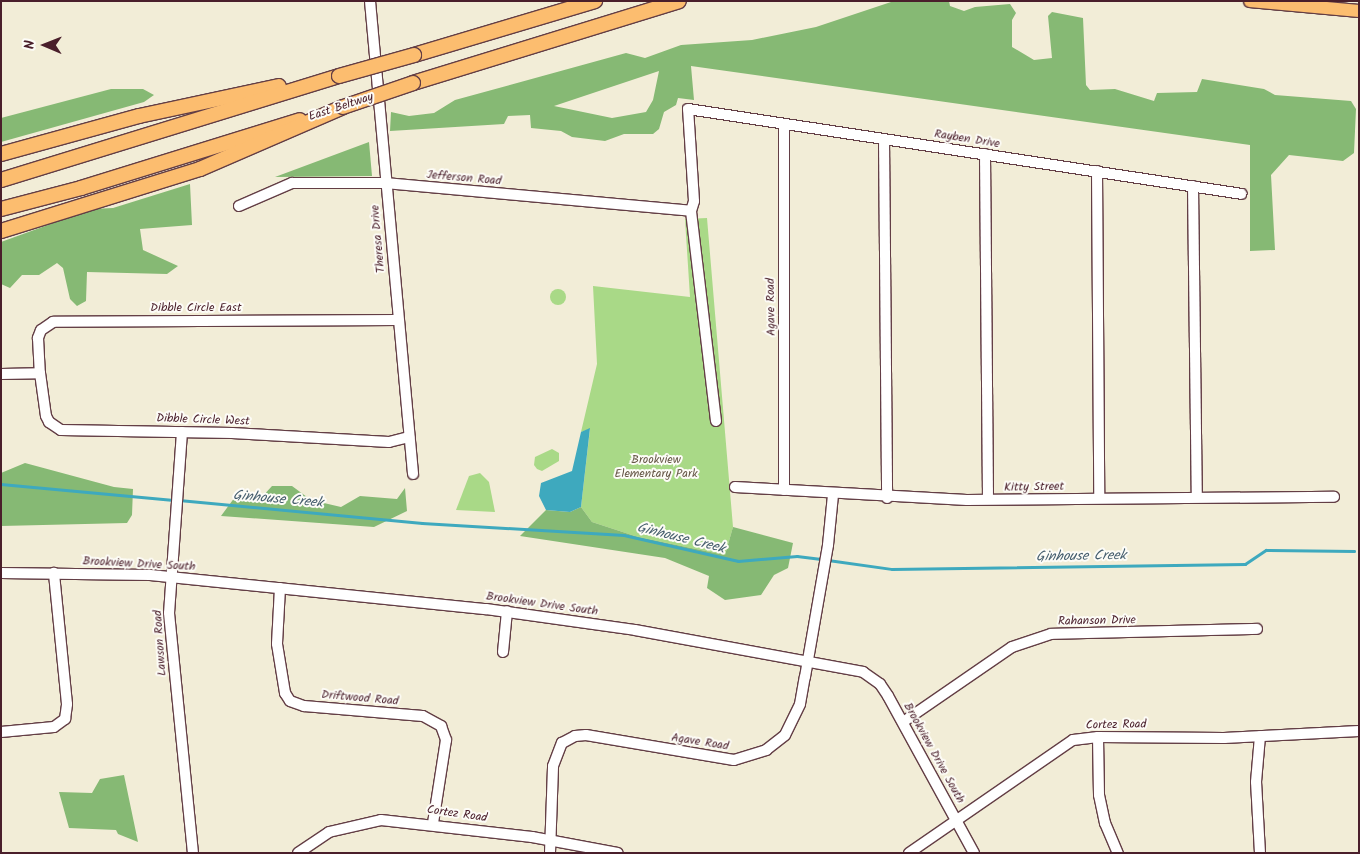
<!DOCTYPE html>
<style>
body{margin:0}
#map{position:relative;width:1360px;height:854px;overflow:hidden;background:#f2edd7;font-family:Kalam,sans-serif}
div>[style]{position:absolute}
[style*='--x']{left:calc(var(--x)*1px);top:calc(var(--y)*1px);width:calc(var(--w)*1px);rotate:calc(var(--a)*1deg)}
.green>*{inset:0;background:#a9d987}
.round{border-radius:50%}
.forest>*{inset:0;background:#86b974}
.water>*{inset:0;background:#3ea9be}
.stream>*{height:2.5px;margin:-1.25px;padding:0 1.25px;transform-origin:1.25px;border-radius:1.25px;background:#3ea9be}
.roads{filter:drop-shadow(1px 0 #633e45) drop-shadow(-1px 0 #633e45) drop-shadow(0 1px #633e45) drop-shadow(0 -1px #633e45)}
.minor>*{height:10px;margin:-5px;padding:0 5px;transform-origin:5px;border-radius:5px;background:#fff}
.major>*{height:12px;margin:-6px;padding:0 6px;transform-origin:6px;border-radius:6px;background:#fcbd6f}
.highway>*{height:14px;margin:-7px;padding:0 7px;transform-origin:7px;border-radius:7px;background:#fcbd6f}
.bridges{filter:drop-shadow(1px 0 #633e45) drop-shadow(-1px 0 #633e45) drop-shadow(0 1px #633e45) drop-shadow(0 -1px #633e45)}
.highway-bridge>*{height:14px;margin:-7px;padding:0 7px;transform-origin:7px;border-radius:7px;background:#fcbd6f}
span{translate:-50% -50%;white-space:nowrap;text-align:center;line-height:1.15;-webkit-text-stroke:4px #fdfcf7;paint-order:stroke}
.street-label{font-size:12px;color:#4a1f2b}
.park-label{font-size:12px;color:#665747}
.water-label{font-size:14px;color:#455d6d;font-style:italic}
.frame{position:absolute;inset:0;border:2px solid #4a1f2b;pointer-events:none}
.north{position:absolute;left:20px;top:20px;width:50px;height:50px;-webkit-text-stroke:4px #fdfcf7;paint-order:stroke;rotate:271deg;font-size:14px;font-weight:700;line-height:20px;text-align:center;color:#4a1f2b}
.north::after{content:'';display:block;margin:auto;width:18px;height:22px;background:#4a1f2b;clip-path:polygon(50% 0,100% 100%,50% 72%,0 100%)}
</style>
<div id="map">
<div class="green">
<div style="clip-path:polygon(707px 218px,733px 527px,725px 555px,638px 537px,592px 522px,581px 507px,590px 429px,581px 432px,597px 364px,593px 286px,690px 297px,685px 219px)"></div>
<div class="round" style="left:550px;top:289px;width:16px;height:16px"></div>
<div style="clip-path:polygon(552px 449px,559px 453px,559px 461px,542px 471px,537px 469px,534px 465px,535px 457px)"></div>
<div style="clip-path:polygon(480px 473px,489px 482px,495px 512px,456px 510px,469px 476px)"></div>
</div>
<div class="forest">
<div style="clip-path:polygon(evenodd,894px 1px,949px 1px,950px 6px,964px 11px,975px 7px,1010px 4px,1016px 13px,1012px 20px,1012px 47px,1034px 60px,1052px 58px,1048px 16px,1052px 12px,1083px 18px,1086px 85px,1090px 90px,1115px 89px,1154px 101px,1157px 93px,1197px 92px,1202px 79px,1264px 89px,1275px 95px,1351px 101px,1356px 109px,1354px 153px,1343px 161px,1289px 155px,1271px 175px,1275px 250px,1250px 251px,1250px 145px,691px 66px,694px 100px,678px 98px,676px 105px,664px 112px,659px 129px,653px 134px,624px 134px,605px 141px,572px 137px,561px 131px,531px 128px,530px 115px,508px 116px,504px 124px,390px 131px,391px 112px,409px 116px,434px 113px,455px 100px,626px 53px,645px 58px,681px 45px,752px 40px,816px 27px,894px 1px,659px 71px,653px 100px,646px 112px,612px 118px,554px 106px,659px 71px)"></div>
<div style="clip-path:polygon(111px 89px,143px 89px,154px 95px,144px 102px,1px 142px,1px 118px)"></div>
<div style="clip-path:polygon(369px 142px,372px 176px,275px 177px)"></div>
<div style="clip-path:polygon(190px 184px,192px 225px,140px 229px,143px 250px,178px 266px,167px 274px,87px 272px,86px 301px,77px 306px,70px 299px,63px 268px,57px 263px,39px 275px,22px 275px,10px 288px,1px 284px,1px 242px,92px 209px,113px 208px)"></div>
<div style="clip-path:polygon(25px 463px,114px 487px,133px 489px,132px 515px,127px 523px,1px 526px,1px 473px)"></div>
<div style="clip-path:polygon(272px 486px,292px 486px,311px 500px,341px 507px,360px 496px,397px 499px,405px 488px,407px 511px,374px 527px,221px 516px,235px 497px,261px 498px)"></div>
<div style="clip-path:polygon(581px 507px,592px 522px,638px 537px,725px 555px,733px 527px,793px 543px,788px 568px,774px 575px,761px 595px,725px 600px,707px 588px,709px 576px,665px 558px,520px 536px,546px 510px,570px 512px)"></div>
<div style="clip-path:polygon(124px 775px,138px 842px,118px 834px,116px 830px,69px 828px,59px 792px,92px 793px,100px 779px)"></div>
</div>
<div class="water">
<div style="clip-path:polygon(590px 428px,581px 507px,570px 512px,546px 510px,539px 496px,541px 483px,572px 471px,581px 432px)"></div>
</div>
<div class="stream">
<div style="--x:1;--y:484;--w:173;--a:5.3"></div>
<div style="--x:179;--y:500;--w:244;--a:5.4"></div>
<div style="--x:422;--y:523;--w:202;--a:3.4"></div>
<div style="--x:624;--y:535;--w:117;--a:12.8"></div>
<div style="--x:738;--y:561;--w:59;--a:-4.8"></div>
<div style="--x:797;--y:556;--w:26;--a:7"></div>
<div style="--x:828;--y:560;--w:65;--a:8"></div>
<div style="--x:892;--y:569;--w:353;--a:-0.8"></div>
<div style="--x:1245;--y:564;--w:25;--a:-34"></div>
<div style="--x:1266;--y:550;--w:88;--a:0.7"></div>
</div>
<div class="roads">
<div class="minor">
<div style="--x:370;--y:1;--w:475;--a:84.8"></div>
<div style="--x:784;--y:124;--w:366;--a:90"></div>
<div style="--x:884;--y:139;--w:359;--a:89.5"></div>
<div style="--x:985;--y:154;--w:345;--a:89.5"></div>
<div style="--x:1097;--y:171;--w:327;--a:89.6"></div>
<div style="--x:1193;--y:186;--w:311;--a:89.3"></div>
<div style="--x:239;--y:206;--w:58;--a:-23.5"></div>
<div style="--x:292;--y:183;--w:93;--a:0"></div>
<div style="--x:385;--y:183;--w:307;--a:5.2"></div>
<div style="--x:398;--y:320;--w:345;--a:179.7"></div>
<div style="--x:53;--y:322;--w:14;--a:146"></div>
<div style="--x:41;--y:330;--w:9;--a:111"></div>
<div style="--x:38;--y:338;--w:35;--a:87"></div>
<div style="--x:40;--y:373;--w:43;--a:82.1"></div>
<div style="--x:46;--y:416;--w:7;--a:63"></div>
<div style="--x:49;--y:422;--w:14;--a:34"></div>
<div style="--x:61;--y:430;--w:171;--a:1"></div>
<div style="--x:232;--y:433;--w:157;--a:3.3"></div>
<div style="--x:389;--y:442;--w:21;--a:-14"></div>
<div style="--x:1;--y:374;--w:39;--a:-1"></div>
<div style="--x:716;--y:421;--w:211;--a:-96.8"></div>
<div style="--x:691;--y:211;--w:10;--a:-73"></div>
<div style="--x:694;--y:201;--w:92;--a:-93.7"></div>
<div style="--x:688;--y:109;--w:560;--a:8.72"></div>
<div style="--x:182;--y:432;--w:181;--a:94.1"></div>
<div style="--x:169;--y:613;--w:241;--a:84.3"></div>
<div style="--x:735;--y:487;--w:232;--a:3.2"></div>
<div style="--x:967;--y:500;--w:367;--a:-0.5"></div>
<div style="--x:1;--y:573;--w:149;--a:0.8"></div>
<div style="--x:150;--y:575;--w:338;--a:5.8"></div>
<div style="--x:486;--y:609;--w:150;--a:8"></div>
<div style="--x:635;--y:630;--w:232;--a:10.4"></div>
<div style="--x:863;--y:672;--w:21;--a:35"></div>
<div style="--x:880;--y:684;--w:14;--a:56"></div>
<div style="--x:888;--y:696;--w:179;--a:61.3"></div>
<div style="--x:280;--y:588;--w:56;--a:93.1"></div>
<div style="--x:277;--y:644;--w:50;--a:80.7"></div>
<div style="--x:285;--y:693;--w:9;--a:58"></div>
<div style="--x:290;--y:701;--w:15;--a:20"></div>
<div style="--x:304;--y:706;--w:119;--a:4.8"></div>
<div style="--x:423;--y:716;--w:21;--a:29"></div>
<div style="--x:441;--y:726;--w:15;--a:70"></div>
<div style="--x:446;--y:740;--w:84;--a:98.9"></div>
<div style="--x:503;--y:652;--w:41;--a:-84.4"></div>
<div style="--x:903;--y:722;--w:132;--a:-34.5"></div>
<div style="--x:1012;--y:647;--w:41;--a:-18.4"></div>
<div style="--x:1051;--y:634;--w:206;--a:-1.4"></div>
<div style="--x:1;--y:732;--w:53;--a:-5.4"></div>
<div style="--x:54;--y:727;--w:14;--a:-36"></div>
<div style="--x:65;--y:719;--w:15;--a:-82"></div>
<div style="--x:67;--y:704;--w:132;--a:-95.7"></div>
<div style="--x:1098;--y:737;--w:58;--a:89"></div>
<div style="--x:1099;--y:795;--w:29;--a:78"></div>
<div style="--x:1105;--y:823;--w:33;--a:67"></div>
<div style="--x:298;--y:853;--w:37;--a:-34"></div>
<div style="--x:329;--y:832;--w:53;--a:-13"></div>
<div style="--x:381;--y:820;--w:152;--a:6.4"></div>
<div style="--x:532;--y:837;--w:87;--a:10.5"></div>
<div style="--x:550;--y:853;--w:87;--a:-88"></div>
<div style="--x:553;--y:766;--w:25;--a:-69"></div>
<div style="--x:562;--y:743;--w:15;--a:-28"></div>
<div style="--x:575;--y:736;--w:11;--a:-5"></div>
<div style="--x:586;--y:735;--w:150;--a:9.6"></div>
<div style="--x:734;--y:760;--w:34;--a:-17"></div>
<div style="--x:766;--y:750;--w:24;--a:-38"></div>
<div style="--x:785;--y:735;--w:34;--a:-64"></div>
<div style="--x:800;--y:704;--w:27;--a:-80"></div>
<div style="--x:805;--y:677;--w:134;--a:-80.1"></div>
<div style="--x:828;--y:545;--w:50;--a:-84.3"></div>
<div style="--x:909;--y:853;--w:199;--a:-34.6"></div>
<div style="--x:1073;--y:740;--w:25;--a:-7"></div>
<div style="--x:1098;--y:737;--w:126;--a:0.5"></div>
<div style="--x:1224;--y:738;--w:135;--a:-3"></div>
<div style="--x:1260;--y:853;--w:71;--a:-93.2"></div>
<div style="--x:1256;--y:782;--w:46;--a:-85"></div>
</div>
<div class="major">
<div style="--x:1250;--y:1;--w:109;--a:5.2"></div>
</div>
<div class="highway">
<div style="--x:414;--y:55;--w:189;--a:-16.6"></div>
<div style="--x:413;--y:83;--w:278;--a:-17.1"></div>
<div style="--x:1;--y:154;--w:143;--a:-15.4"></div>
<div style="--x:139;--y:116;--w:143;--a:-12.1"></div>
<div style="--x:1;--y:180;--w:354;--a:-17.1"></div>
<div style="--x:1;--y:209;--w:83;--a:-14.7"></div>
<div style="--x:81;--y:188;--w:229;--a:-17.2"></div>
<div style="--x:1;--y:231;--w:208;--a:-17.3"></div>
<div style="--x:200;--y:169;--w:156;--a:-23.4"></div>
</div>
</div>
<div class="bridges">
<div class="highway-bridge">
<div style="--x:339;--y:76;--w:78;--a:-15.6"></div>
<div style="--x:343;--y:107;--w:74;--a:-18.9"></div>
</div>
</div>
<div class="street-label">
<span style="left:341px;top:107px;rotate:-18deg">East Beltway</span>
<span style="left:967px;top:139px;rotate:9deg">Rayben Drive</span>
<span style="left:464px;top:178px;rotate:5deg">Jefferson Road</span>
<span style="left:378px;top:239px;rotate:-95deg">Theresa Drive</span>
<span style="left:771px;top:307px;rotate:-91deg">Agave Road</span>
<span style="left:196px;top:308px">Dibble Circle East</span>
<span style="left:203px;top:420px;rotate:2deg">Dibble Circle West</span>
<span style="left:1034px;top:487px;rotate:-1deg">Kitty Street</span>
<span style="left:139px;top:564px;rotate:3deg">Brookview Drive South</span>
<span style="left:542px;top:604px;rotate:8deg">Brookview Drive South</span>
<span style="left:1097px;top:621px;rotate:-1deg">Rahanson Drive</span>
<span style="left:160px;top:643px;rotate:-94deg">Lawson Road</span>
<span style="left:360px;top:698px;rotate:5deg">Driftwood Road</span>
<span style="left:1116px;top:725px;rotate:-1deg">Cortez Road</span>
<span style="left:700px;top:742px;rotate:9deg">Agave Road</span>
<span style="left:934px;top:753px;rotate:61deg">Brookview Drive South</span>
<span style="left:457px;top:814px;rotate:8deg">Cortez Road</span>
</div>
<div class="park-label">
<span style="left:656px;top:467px">Brookview<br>Elementary Park</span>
</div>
<div class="water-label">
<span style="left:278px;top:499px;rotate:5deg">Ginhouse Creek</span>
<span style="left:681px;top:538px;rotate:14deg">Ginhouse Creek</span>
<span style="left:1081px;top:556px;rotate:-1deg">Ginhouse Creek</span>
</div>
<div class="frame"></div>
<div class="north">N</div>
</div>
